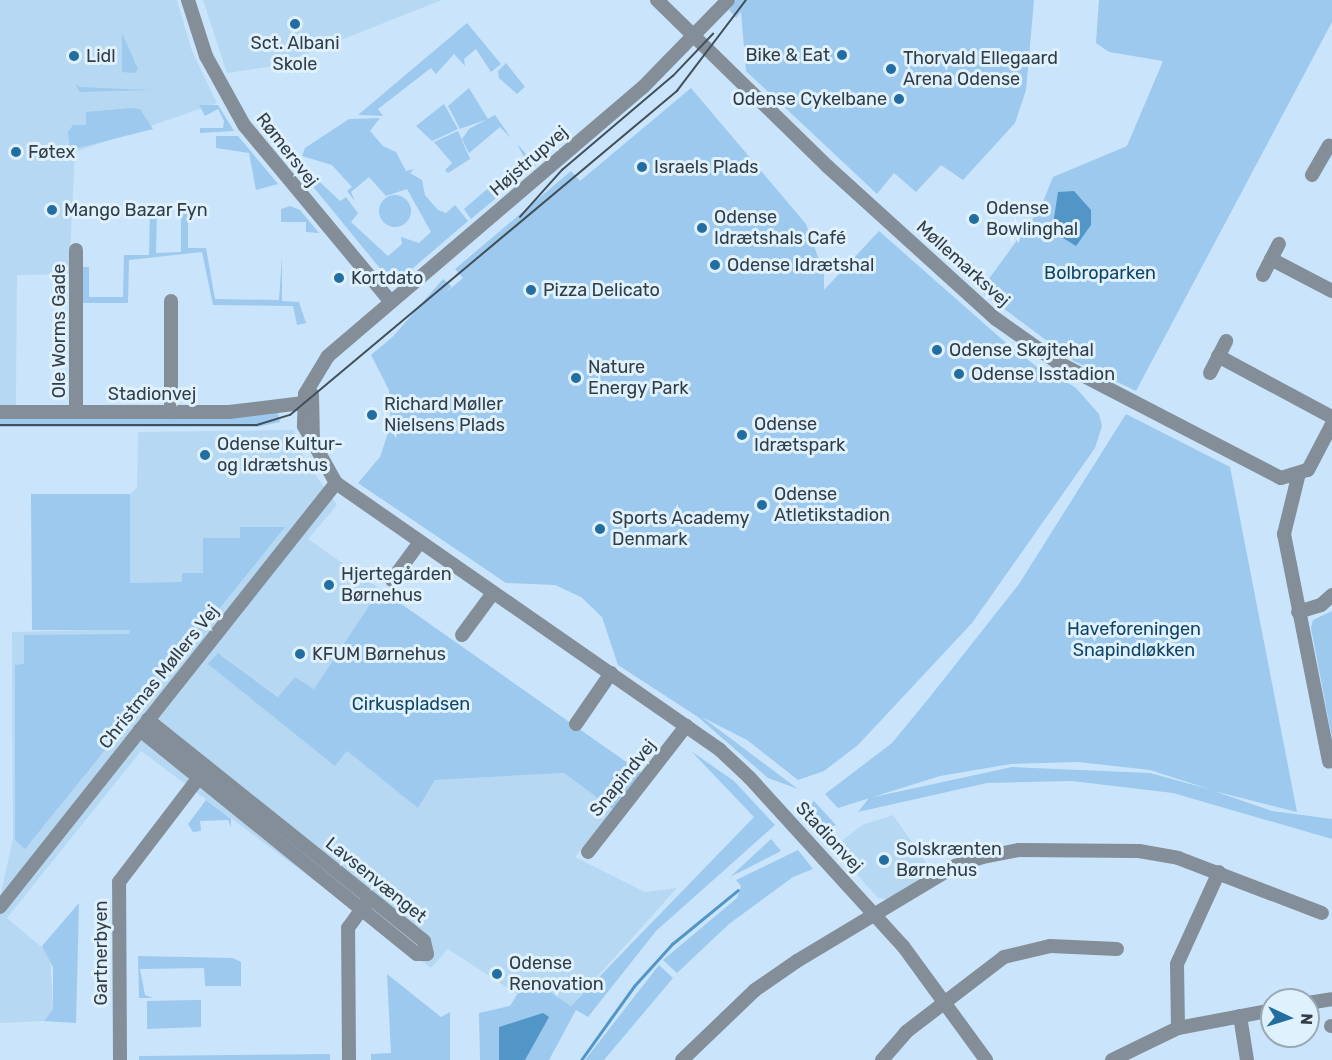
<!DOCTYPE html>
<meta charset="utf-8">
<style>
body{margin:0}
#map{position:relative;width:1332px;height:1060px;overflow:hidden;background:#cae5fb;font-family:Rubik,sans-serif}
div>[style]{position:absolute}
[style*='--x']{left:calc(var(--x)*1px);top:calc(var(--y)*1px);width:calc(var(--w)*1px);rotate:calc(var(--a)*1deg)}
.built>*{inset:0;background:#b7d8f2}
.green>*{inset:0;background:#9cc9ed;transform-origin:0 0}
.round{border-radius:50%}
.water>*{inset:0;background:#5295c7}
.stream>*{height:3px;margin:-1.5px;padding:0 1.5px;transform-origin:1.5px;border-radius:1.5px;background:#5295c7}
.minor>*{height:14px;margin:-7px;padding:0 7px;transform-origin:7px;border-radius:7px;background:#838e98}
.tram>*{height:1.5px;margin:-0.75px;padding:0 0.75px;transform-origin:0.75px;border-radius:0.75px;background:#424f59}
.dots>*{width:16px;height:16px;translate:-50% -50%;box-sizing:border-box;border:3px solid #e0f1fe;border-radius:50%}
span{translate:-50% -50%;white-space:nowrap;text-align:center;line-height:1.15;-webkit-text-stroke:6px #e0f1fe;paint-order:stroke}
.poi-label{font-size:18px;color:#323d46}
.right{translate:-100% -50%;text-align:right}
.left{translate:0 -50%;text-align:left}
.street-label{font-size:18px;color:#323d46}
.park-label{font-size:18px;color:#114567}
.north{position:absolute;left:1260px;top:988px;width:60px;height:60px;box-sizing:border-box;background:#e0f1fe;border:2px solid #9aa9b4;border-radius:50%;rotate:94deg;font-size:16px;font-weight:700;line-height:24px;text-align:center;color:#323d46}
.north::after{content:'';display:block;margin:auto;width:21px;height:27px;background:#226ea1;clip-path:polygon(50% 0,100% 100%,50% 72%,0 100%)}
</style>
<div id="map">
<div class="built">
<div style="clip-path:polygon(0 0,177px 0,192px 51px,217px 103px,75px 152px,69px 274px,17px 275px,16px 406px,0 406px)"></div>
<div style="clip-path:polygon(203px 0,442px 0,275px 66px,227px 73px)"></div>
<div style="clip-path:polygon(294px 430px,305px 460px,337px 505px,308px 539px,380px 589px,314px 689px,295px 677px,279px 697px,219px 653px,335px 765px,347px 751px,418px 807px,435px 780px,564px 773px,614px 810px,575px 857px,645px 892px,677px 888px,571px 1006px,528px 977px,517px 994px,448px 949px,431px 968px,141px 751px,7px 918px,50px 954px,53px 1009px,44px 1021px,0 1023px,0 897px,13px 838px,12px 632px,130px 629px,130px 494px,137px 488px,138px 432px)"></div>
<div style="clip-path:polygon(893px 815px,932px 871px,887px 899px,878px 898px,833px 848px,862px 825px)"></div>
</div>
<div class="green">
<div style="clip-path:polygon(736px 0,1034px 0,1026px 90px,1015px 123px,963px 180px,941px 165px,916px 192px,894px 173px,877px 194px,746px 71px,741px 12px,736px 18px,729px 10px)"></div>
<div style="clip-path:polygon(1099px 0,1332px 0,1332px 22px,1136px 391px,1074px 361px,980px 291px,1040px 209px,1053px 177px,1127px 146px,1163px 61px,1109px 52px,1096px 43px)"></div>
<div style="clip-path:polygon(467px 23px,501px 64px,491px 72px,476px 49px,464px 59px,465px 66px,454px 54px,436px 74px,431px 68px,378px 109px,383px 116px,358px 115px)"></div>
<div style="clip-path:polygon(122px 33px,138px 69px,135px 73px,122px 72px)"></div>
<div style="clip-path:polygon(506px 63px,525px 87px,517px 94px,499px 78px,498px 71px)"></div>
<div style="clip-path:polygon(75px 83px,79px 87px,151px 90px,80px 92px)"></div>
<div style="clip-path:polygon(469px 88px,488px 119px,460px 129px,448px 106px)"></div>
<div style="clip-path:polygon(691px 88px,806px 224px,824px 273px,824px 290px,879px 231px,1005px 342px,1059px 384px,1060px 378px,1076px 388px,1099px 414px,1102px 426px,1095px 448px,972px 623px,858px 745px,824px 771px,798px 780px,747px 740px,702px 717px,798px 789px,768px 778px,698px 717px,618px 665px,602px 617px,581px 597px,555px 585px,506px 583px,358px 483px,380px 457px,391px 424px,389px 390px,371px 355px,463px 278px,455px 269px,571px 171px,580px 181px)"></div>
<div style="clip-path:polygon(444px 104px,458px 129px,432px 141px,416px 126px)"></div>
<div style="clip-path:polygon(199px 105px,218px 105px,234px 131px,200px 133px,200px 128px,223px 128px,224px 121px,218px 109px,205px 116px)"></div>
<div style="clip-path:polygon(131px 108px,140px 109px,153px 129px,70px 150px,68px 132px,73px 125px,86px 125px,86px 112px)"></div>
<div style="clip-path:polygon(495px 115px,511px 138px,500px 127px,469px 153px,462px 139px,469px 129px)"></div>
<div style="clip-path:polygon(380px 118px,370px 131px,383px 146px,396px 152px,406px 171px,414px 169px,410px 173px,422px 180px,425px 195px,438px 210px,446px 213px,455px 205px,468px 221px,399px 280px,387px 277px,302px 173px,308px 171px,340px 201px,346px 197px,358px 213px,351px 222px,388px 256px,402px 244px,401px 237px,419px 243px,431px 232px,407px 189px,386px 196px,369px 177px,351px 192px,355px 201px,347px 191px,352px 187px,332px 165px,302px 156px,305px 148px,349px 119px)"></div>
<div style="clip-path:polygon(458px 131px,470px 159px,448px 173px,445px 170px,452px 163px,434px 142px)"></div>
<div style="clip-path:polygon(216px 136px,238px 136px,278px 184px,256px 190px,249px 153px,216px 148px)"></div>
<div style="clip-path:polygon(517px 144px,536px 165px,471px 219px,464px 209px,524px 157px)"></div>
<div class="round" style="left:379px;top:195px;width:32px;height:32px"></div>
<div style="clip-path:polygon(290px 206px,300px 210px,319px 233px,306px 232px,306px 222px,281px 222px,281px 209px)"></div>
<div style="clip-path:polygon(150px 210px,157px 210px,156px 253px,181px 252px,181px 210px,188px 210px,188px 248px,206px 248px,215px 299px,279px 300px,282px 256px,282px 301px,299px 302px,306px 323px,297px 325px,293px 306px,213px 305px,202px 252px,129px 260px,128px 303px,82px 303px,82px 267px,89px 267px,89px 297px,123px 297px,124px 255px,149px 255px)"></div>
<div style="left:443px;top:279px;width:11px;height:103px;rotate:41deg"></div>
<div style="clip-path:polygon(278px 412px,280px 422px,257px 427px,0 427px,0 417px,240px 417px)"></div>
<div style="clip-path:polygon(1126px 414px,1230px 467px,1297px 812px,1214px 791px,1272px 811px,1332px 819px,1332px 839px,1173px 793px,1072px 781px,987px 783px,858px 812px,869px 798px,1012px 767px,1150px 773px,1212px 790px,1150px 770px,1078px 762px,1011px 764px,940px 776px,838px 808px,825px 794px,892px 743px,929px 698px,1019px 584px)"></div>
<div style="clip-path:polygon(31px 494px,130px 494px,130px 583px,182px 582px,182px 573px,203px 573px,203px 538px,240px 538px,240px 527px,285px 527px,25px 849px,15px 840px,15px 665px,24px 664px,24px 635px,129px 634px,130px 630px,32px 630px)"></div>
<div style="clip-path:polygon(380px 589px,642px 773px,614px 810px,564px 773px,435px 780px,418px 808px,347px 751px,335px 766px,208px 664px,218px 653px,278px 697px,295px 677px,314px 689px)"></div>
<div style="clip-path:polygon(1332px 611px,1332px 738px,1311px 628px,1313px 620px)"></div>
<div style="clip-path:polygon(691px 751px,734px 781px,775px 825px,656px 931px,588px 1017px,576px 1010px,549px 1060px,480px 1060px,479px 1013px,510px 1006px,528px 977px,571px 1006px,754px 817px)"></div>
<div style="clip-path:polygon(206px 800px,231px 819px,231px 827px,228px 820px,200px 821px,201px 831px,193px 832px,188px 824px)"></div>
<div style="clip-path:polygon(814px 801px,836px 825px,817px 833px,801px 814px)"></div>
<div style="clip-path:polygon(771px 839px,781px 851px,730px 877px)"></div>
<div style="clip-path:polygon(798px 850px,813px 869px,793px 877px,729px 924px,677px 973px,663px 960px,737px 898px,741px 886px,736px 880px)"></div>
<div style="clip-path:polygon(79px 903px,76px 1023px,44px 1021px,53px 1009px,53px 967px,42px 946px)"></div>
<div style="clip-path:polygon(138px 956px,233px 958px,241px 962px,241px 986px,205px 986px,204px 968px,140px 969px,145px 995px,153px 998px,139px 998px)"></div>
<div style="clip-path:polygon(659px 965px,673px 978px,604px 1060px,585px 1060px)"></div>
<div style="clip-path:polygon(387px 974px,441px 1017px,450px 1012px,450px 1060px,371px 1060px,371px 1054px,391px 1053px)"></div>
<div style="clip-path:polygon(194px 1000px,201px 1000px,201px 1027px,147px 1029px,147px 1001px)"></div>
<div style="clip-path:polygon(330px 1054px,330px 1060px,139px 1060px,139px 1056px)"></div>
</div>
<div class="water">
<div style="clip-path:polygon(1074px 191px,1091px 210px,1091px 225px,1076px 246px,1052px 231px,1058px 192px)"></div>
<div style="clip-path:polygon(543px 1013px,549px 1017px,525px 1060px,499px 1060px,499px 1027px)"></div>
</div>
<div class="stream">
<div style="--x:581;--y:1060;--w:91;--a:-54.4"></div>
<div style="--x:634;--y:986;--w:57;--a:-47.9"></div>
<div style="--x:672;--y:944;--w:85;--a:-39.3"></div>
</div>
<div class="minor">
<div style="--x:188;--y:0;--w:59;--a:72.2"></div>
<div style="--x:206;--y:56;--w:79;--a:61.2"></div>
<div style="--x:244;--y:125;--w:230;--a:50.3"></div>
<div style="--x:657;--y:0;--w:238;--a:44.3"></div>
<div style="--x:827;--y:166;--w:228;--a:42.2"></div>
<div style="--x:996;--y:319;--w:75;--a:35.2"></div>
<div style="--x:1057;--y:362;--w:252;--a:27.4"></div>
<div style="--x:1281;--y:478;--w:28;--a:-17"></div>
<div style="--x:1308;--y:470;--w:52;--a:-62.4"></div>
<div style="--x:728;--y:0;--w:122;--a:134.3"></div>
<div style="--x:643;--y:87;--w:414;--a:139.5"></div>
<div style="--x:328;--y:356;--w:44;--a:121.2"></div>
<div style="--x:305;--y:394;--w:32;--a:92"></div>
<div style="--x:304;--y:426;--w:65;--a:60.7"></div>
<div style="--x:336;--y:483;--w:468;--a:34.8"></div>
<div style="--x:720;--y:750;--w:40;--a:43"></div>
<div style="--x:749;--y:777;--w:229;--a:47.7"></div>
<div style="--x:903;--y:946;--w:141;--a:53.9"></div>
<div style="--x:1312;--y:175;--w:34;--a:-60"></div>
<div style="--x:76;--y:250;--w:162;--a:90"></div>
<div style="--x:1271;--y:259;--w:69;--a:27.7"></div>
<div style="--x:1263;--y:275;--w:35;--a:-63"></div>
<div style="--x:1218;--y:356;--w:129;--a:28.2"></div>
<div style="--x:1210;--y:373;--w:36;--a:-63"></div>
<div style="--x:312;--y:394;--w:47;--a:88.8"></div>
<div style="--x:0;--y:412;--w:229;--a:0"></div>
<div style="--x:229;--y:412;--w:83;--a:-7"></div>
<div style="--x:171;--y:412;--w:111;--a:-90"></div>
<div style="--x:1298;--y:477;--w:59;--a:103.8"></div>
<div style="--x:1284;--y:534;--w:232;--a:78.8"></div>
<div style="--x:392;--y:580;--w:47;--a:-53.6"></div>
<div style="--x:1298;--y:612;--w:24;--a:-17"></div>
<div style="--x:1321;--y:605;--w:15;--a:-42"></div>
<div style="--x:462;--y:635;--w:52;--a:-53.6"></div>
<div style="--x:576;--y:724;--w:62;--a:-55.5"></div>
<div style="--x:140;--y:730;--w:356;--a:39"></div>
<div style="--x:417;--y:954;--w:10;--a:0"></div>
<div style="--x:427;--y:954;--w:13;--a:-103"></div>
<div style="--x:424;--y:941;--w:354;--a:-141.3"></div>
<div style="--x:588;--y:852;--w:160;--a:-52.1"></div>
<div style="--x:0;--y:907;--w:541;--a:-51.6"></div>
<div style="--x:1308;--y:1003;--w:24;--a:-9"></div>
<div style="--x:1240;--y:1016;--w:45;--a:81"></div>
<div style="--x:1331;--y:1026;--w:1;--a:0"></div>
<div style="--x:1178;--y:1028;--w:64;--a:-90.9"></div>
<div style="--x:1177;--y:964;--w:101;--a:-65.5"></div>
<div style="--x:120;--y:1060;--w:178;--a:-90.3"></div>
<div style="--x:119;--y:882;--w:140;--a:-52.6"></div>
<div style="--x:349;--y:1060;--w:132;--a:-90.4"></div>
<div style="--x:348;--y:928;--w:31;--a:-54"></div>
<div style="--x:682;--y:1060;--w:101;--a:-43.8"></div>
<div style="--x:755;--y:990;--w:51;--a:-34.6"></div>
<div style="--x:797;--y:961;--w:184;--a:-31"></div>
<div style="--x:955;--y:866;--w:29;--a:-18"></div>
<div style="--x:983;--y:857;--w:37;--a:-11"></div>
<div style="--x:1019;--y:850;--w:120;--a:0.5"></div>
<div style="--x:1139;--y:851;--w:40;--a:10"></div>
<div style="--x:1178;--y:858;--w:154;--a:20.9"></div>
<div style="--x:882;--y:1060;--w:37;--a:-49"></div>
<div style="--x:906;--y:1032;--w:123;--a:-37.4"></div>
<div style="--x:1004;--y:957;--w:47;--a:-13.4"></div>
<div style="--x:1050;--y:946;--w:67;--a:2.6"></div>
<div style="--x:1112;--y:1060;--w:73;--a:-25.9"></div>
<div style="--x:1178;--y:1028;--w:96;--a:-10.8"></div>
</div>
<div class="tram">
<div style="--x:520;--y:217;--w:63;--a:-48.2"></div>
<div style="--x:562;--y:170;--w:145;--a:-40.3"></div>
<div style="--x:673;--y:76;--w:58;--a:-46.4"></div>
<div style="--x:0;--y:425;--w:257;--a:0"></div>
<div style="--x:257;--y:425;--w:34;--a:-17"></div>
<div style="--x:290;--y:415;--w:505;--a:-39.94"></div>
<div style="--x:677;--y:91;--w:114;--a:-52.8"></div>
</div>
<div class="dots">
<div style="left:295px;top:24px;background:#226ea1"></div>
<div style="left:842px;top:55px;background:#226ea1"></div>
<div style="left:74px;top:56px;background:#226ea1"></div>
<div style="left:891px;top:69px;background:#226ea1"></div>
<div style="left:899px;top:99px;background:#226ea1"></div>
<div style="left:16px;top:152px;background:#226ea1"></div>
<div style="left:642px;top:167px;background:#226ea1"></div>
<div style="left:52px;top:210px;background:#226ea1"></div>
<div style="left:974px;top:219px;background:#226ea1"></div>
<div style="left:702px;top:228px;background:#226ea1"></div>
<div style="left:715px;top:265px;background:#226ea1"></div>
<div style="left:339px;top:278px;background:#226ea1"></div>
<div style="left:531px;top:290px;background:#226ea1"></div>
<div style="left:937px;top:350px;background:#226ea1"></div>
<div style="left:959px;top:374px;background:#226ea1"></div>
<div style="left:576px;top:378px;background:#226ea1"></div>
<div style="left:372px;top:415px;background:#226ea1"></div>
<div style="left:742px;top:435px;background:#226ea1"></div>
<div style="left:205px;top:455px;background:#226ea1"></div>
<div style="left:762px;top:505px;background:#226ea1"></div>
<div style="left:600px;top:529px;background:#226ea1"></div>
<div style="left:329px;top:585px;background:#226ea1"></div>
<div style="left:300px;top:654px;background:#226ea1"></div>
<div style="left:884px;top:860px;background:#226ea1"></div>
<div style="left:497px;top:974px;background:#226ea1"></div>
</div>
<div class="poi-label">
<span style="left:295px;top:54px">Sct. Albani<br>Skole</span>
<span class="right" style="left:830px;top:55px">Bike &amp; Eat</span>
<span class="left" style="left:86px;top:56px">Lidl</span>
<span class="left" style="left:903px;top:69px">Thorvald Ellegaard<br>Arena Odense</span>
<span class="right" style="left:887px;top:99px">Odense Cykelbane</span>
<span class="left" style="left:28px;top:152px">Føtex</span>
<span class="left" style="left:654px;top:167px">Israels Plads</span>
<span class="left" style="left:986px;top:219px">Odense<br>Bowlinghal</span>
<span class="left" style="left:64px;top:210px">Mango Bazar Fyn</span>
<span class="left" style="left:714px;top:228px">Odense<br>Idrætshals Café</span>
<span class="left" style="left:727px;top:265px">Odense Idrætshal</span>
<span class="left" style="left:351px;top:278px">Kortdato</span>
<span class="left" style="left:543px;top:290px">Pizza Delicato</span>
<span class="left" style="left:949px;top:350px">Odense Skøjtehal</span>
<span class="left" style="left:588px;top:378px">Nature<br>Energy Park</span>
<span class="left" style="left:971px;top:374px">Odense Isstadion</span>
<span class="left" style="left:384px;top:415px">Richard Møller<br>Nielsens Plads</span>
<span class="left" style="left:754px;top:435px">Odense<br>Idrætspark</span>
<span class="left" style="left:217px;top:455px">Odense Kultur-<br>og Idrætshus</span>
<span class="left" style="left:774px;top:505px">Odense<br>Atletikstadion</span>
<span class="left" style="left:612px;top:529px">Sports Academy<br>Denmark</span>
<span class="left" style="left:341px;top:585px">Hjertegården<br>Børnehus</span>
<span class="left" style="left:312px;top:654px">KFUM Børnehus</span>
<span class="left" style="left:896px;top:860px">Solskrænten<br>Børnehus</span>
<span class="left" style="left:509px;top:974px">Odense<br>Renovation</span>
</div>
<div class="street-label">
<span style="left:287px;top:150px;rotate:52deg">Rømersvej</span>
<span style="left:529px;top:161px;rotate:-41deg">Højstrupvej</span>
<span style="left:963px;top:264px;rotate:42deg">Møllemarksvej</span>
<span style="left:59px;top:331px;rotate:-90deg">Ole Worms Gade</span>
<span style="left:152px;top:394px">Stadionvej</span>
<span style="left:159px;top:677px;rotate:-51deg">Christmas Møllers Vej</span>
<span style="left:623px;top:778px;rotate:-51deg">Snapindvej</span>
<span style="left:829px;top:837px;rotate:47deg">Stadionvej</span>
<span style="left:376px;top:880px;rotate:39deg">Lavsenvænget</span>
<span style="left:101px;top:953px;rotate:-90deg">Gartnerbyen</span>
</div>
<div class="park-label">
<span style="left:1100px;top:273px">Bolbroparken</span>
<span style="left:1134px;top:640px">Haveforeningen<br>Snapindløkken</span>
<span style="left:411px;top:704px">Cirkuspladsen</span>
</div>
<div class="north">N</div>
</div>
